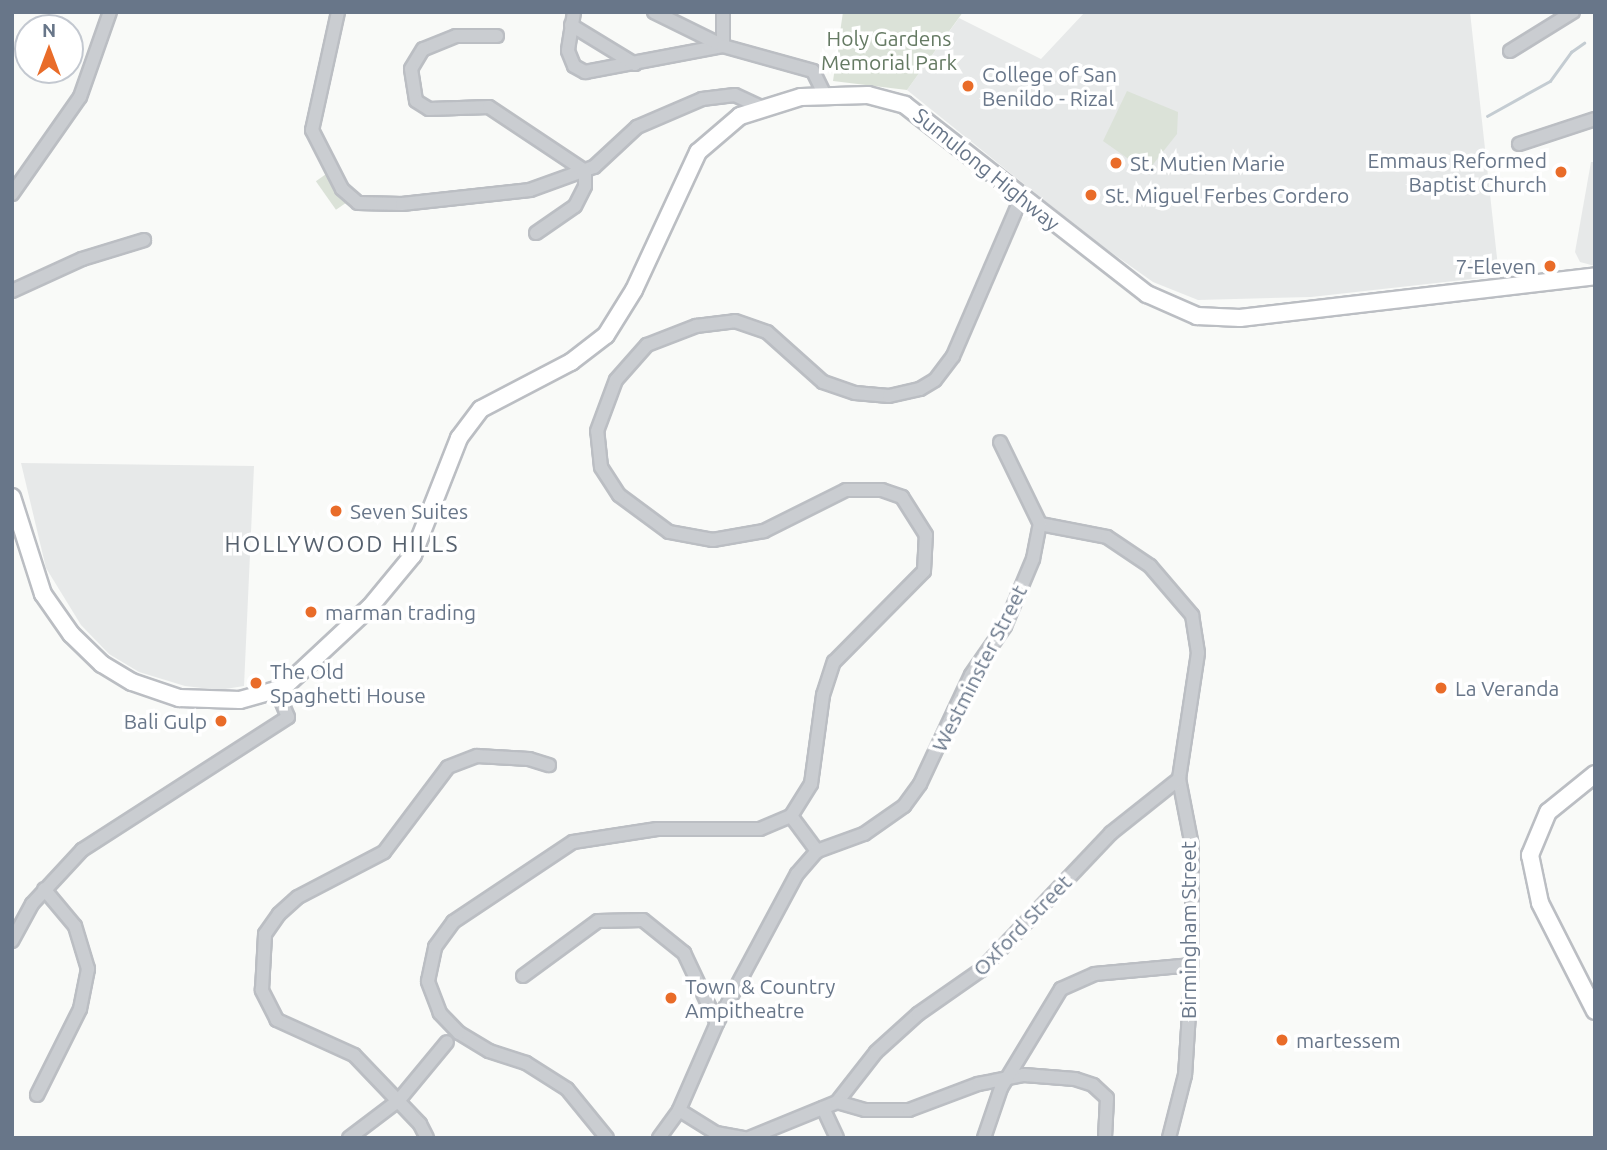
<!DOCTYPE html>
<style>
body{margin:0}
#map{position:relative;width:1607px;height:1150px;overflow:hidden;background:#f9faf8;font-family:Ubuntu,sans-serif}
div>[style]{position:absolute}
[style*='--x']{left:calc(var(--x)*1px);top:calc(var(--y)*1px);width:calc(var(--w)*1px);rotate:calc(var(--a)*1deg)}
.built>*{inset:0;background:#e7e9e9}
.green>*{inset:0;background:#dbe2d8;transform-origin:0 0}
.stream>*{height:2.5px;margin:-1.25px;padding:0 1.25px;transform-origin:1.25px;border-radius:1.25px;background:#c4ccd2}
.roads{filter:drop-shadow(2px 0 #bbbec3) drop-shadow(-2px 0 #bbbec3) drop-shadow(0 2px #bbbec3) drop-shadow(0 -2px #bbbec3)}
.minor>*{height:12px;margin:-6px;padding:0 6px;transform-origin:6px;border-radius:6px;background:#cacdd1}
.major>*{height:16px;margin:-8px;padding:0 8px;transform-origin:8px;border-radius:8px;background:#fff}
.dots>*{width:19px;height:19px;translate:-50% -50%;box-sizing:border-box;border:4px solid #fff;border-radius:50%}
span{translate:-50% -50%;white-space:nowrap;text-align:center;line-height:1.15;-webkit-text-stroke:7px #fff;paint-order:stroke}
.park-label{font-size:21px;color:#657a63}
.poi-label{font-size:21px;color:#687689}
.left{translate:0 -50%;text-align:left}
.right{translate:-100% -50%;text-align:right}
.street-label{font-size:21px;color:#687689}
.neighbourhood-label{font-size:23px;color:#56616e;letter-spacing:2px}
.frame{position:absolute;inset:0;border:14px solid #687689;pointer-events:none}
.north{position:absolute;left:14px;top:14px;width:70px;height:70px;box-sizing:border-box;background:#fff;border:2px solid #c3c8d0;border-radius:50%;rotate:0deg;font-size:19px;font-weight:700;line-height:28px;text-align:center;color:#687689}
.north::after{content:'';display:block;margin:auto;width:24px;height:32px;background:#e96c29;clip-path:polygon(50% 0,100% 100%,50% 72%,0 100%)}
</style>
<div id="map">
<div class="built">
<div style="clip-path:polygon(1085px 12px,1470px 12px,1499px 276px,1311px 297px,1198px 300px,1153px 282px,1095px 241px,907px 90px,959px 18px,1041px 59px)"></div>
<div style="clip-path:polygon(1591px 162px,1595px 162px,1595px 266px,1580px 262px,1575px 252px)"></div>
<div style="clip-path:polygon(21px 463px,254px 466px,244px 686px,219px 690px,185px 686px,139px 672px,109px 654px,81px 625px,46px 568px)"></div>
</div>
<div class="green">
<div style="clip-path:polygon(843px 12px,963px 12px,907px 90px,833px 81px)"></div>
<div style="clip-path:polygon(1127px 91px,1178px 112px,1177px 134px,1147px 172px,1103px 141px)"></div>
<div style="left:329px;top:172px;width:35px;height:16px;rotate:55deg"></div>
</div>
<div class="stream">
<div style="--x:1487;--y:116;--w:72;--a:-29.1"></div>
<div style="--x:1550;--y:81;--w:36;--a:-54"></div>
<div style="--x:1571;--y:52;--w:16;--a:-35"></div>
</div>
<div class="roads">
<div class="minor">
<div style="--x:338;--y:12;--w:121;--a:102.4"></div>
<div style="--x:312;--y:130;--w:66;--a:63"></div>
<div style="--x:342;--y:189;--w:21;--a:41"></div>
<div style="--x:358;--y:203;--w:44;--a:1.3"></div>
<div style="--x:402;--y:204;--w:129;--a:-6.2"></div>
<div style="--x:530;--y:190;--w:68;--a:-19.8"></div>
<div style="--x:594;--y:167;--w:59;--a:-42.9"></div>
<div style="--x:637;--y:127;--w:71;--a:-23.3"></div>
<div style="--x:702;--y:99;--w:33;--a:-7"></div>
<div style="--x:735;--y:95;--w:29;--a:25"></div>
<div style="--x:574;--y:12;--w:39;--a:99"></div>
<div style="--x:568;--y:51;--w:16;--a:68"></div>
<div style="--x:574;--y:66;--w:13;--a:29"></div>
<div style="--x:585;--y:72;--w:140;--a:-10.7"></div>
<div style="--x:723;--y:46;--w:34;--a:-90"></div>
<div style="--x:654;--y:12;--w:77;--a:26.2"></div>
<div style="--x:723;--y:46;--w:93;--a:15.5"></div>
<div style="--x:813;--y:71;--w:25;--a:64"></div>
<div style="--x:571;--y:25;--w:75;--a:31.4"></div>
<div style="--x:497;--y:36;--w:41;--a:180"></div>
<div style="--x:456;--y:36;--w:35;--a:158"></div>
<div style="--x:423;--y:49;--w:23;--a:121"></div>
<div style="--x:411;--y:69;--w:32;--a:81"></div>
<div style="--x:416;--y:101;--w:15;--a:32"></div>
<div style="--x:429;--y:109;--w:60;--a:-1.9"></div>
<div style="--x:489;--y:107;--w:115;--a:33.7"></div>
<div style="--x:1510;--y:51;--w:74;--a:-31.8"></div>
<div style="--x:1519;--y:144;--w:80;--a:-18.2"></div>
<div style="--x:12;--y:194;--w:118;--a:-55"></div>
<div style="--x:80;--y:97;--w:90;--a:-70.6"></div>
<div style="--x:536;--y:233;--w:47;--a:-34.7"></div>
<div style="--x:575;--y:206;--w:22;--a:-63"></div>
<div style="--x:585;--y:186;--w:15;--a:-90"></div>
<div style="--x:12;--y:291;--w:77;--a:-24.6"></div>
<div style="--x:82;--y:259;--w:65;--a:-17"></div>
<div style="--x:1040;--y:524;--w:68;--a:11"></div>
<div style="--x:1107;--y:537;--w:52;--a:34"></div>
<div style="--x:1150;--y:566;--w:65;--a:49.4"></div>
<div style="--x:1192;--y:615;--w:38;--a:81"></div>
<div style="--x:1198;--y:653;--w:127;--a:98.6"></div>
<div style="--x:1179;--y:779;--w:68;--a:79"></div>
<div style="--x:1192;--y:846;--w:119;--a:90"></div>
<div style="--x:1192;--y:965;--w:110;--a:93.6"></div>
<div style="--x:1185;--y:1075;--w:65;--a:104.3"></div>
<div style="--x:791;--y:816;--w:44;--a:53.4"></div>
<div style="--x:12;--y:941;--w:42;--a:-61.6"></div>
<div style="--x:32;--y:904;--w:74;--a:-47.2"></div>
<div style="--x:82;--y:850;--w:245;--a:-32.8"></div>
<div style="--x:288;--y:717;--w:28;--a:-113"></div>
<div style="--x:523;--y:976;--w:93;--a:-36.3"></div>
<div style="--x:598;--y:921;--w:45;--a:-1.3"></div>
<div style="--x:643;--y:920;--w:53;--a:38.8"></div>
<div style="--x:684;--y:953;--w:77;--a:64.8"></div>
<div style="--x:37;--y:1095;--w:96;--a:-63.4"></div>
<div style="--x:80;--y:1009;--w:41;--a:-78.7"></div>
<div style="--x:88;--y:969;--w:45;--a:-106.8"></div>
<div style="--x:75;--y:926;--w:48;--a:-130"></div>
<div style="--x:837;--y:1102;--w:63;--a:-52"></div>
<div style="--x:876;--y:1052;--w:57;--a:-42.1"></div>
<div style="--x:918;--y:1014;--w:77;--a:-34.9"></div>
<div style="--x:981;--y:970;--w:189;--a:-46.5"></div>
<div style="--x:1111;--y:833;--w:87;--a:-38.5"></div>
<div style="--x:823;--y:1108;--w:33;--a:65"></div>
<div style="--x:679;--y:1110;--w:44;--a:31.9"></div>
<div style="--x:716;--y:1133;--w:29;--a:10"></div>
<div style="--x:349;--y:1138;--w:63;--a:-37.2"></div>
<div style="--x:399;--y:1100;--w:75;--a:-50.4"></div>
<div style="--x:427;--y:1138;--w:16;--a:-117"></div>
<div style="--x:420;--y:1124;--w:95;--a:-133.7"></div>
<div style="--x:354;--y:1055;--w:85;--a:-155.6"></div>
<div style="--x:277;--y:1020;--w:34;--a:-117"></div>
<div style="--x:262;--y:990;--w:56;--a:-86.9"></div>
<div style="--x:265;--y:934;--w:24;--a:-55"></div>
<div style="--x:279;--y:914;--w:25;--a:-42"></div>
<div style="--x:298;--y:897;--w:97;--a:-27.6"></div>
<div style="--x:384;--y:852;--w:106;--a:-53"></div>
<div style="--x:448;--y:767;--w:31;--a:-21"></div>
<div style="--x:477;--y:756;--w:52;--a:3.3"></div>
<div style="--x:529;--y:759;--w:21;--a:17"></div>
<div style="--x:607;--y:1138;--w:63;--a:-129.2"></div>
<div style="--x:567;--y:1089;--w:49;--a:-147.6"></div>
<div style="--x:526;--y:1063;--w:39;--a:-162"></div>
<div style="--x:489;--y:1051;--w:35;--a:-149"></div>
<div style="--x:459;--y:1033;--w:28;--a:-134"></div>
<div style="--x:440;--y:1013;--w:34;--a:-111"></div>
<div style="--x:428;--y:981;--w:35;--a:-78"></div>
<div style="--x:435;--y:947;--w:31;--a:-54"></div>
<div style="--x:453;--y:922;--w:144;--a:-33.7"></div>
<div style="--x:573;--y:842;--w:85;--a:-8.8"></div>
<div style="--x:657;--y:829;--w:103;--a:0"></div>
<div style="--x:760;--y:829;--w:34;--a:-23"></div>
<div style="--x:791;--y:816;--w:38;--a:-58"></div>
<div style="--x:811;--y:784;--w:90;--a:-82.3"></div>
<div style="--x:823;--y:695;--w:35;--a:-72"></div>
<div style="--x:834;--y:662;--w:128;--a:-45.3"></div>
<div style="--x:924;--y:571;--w:36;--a:-87"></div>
<div style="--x:926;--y:535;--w:45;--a:-122.3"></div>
<div style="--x:902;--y:497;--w:21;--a:-161"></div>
<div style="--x:882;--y:490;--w:36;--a:180"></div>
<div style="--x:846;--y:490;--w:92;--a:153.4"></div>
<div style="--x:764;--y:531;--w:52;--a:170"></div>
<div style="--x:713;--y:540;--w:45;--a:-169.7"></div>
<div style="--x:669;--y:532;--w:62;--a:-143.5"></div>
<div style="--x:619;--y:495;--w:33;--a:-123"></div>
<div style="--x:601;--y:467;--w:36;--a:-96"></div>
<div style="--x:597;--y:431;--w:54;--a:-69.6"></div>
<div style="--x:616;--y:380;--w:47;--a:-48.5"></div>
<div style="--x:647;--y:345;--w:53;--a:-21.2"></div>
<div style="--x:696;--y:326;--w:39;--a:-7"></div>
<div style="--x:735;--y:321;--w:34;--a:19"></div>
<div style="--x:767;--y:332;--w:75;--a:41.8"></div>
<div style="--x:823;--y:382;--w:34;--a:19"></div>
<div style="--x:855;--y:393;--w:34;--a:5"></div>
<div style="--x:889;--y:396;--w:32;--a:-13"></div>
<div style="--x:920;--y:389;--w:17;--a:-31"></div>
<div style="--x:935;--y:380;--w:30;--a:-53"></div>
<div style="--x:953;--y:356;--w:172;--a:-66.7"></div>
<div style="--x:659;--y:1138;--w:34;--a:-54"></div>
<div style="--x:679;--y:1110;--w:95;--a:-66.4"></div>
<div style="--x:717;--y:1023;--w:169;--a:-61.8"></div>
<div style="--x:797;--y:874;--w:30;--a:-49"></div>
<div style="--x:817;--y:851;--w:50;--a:-19.9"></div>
<div style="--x:864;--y:834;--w:49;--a:-35"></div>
<div style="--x:904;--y:806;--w:27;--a:-54"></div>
<div style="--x:920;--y:784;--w:120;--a:-64.9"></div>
<div style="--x:971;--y:675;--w:60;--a:-55.2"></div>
<div style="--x:1005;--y:626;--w:73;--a:-67.3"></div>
<div style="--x:1033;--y:559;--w:36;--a:-79"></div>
<div style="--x:1040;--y:524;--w:91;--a:-116"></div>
<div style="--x:749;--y:1138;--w:95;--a:-22.2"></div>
<div style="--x:837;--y:1102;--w:29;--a:16"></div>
<div style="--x:865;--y:1110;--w:44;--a:0"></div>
<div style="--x:909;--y:1110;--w:74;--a:-20.6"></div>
<div style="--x:978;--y:1084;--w:47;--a:-11.1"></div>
<div style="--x:1024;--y:1075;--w:51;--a:4.5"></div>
<div style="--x:1075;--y:1079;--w:19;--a:18"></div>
<div style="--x:1093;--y:1085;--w:19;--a:43"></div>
<div style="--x:1107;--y:1098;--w:40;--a:92.9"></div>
<div style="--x:984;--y:1138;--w:53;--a:-71.2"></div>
<div style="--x:1001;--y:1088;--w:116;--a:-58.8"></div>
<div style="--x:1061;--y:989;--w:37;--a:-24"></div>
<div style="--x:1095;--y:974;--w:97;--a:-5.3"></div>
</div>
<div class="major">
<div style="--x:12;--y:497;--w:102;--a:72.3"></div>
<div style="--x:43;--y:594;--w:49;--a:55"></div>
<div style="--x:71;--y:634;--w:43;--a:44.1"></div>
<div style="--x:102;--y:664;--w:35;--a:31"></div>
<div style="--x:132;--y:682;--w:50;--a:18.8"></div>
<div style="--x:179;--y:698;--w:61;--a:1.9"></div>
<div style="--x:240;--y:700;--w:45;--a:-15.6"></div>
<div style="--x:283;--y:688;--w:119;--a:-43"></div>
<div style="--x:370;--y:607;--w:67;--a:-50.4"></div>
<div style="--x:413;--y:555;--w:126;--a:-68.5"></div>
<div style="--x:459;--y:438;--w:36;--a:-53"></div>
<div style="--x:481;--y:409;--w:102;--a:-27.6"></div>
<div style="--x:571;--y:362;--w:44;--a:-37.6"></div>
<div style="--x:606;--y:335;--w:53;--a:-58.1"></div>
<div style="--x:634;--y:290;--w:152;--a:-65.1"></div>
<div style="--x:698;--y:152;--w:55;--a:-40.6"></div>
<div style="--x:740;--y:116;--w:64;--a:-17.3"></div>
<div style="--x:801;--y:97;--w:67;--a:-1.7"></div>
<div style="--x:868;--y:95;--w:38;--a:15"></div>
<div style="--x:905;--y:105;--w:307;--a:38"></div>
<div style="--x:1147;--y:294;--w:55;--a:23.7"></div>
<div style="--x:1197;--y:316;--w:43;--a:2.7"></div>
<div style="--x:1240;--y:318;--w:357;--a:-6.7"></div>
<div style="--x:1595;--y:774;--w:60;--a:141"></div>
<div style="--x:1548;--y:812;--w:47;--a:112.7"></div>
<div style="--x:1530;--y:855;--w:49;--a:78.2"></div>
<div style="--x:1540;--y:903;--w:121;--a:63"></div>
</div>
</div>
<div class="dots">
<div style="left:968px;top:86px;background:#e96c29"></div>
<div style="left:1116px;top:163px;background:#e96c29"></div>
<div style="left:1561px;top:172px;background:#e96c29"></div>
<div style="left:1091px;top:195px;background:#e96c29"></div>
<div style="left:1550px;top:266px;background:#e96c29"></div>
<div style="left:336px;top:511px;background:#e96c29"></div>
<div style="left:311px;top:612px;background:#e96c29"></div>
<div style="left:256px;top:683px;background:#e96c29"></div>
<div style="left:1441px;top:688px;background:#e96c29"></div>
<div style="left:221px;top:721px;background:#e96c29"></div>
<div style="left:671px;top:998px;background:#e96c29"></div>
<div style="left:1282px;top:1040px;background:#e96c29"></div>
</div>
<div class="park-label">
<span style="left:889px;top:50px">Holy Gardens<br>Memorial Park</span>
</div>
<div class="poi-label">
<span class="left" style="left:982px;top:86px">College of San<br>Benildo - Rizal</span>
<span class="right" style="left:1547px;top:172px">Emmaus Reformed<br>Baptist Church</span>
<span class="left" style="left:1130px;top:163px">St. Mutien Marie</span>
<span class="left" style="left:1105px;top:195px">St. Miguel Ferbes Cordero</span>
<span class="right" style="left:1536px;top:266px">7-Eleven</span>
<span class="left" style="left:350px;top:511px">Seven Suites</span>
<span class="left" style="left:325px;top:612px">marman trading</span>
<span class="left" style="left:270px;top:683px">The Old<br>Spaghetti House</span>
<span class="left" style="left:1455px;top:688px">La Veranda</span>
<span class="right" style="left:207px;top:721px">Bali Gulp</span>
<span class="left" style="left:685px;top:998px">Town &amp; Country<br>Ampitheatre</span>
<span class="left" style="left:1296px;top:1040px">martessem</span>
</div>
<div class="street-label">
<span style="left:987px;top:169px;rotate:39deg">Sumulong Highway</span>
<span style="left:979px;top:668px;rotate:-63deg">Westminster Street</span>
<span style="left:1022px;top:925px;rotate:-46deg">Oxford Street</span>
<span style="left:1188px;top:930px;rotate:-90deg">Birmingham Street</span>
</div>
<div class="neighbourhood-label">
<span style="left:342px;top:544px">HOLLYWOOD HILLS</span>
</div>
<div class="frame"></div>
<div class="north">N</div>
</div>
